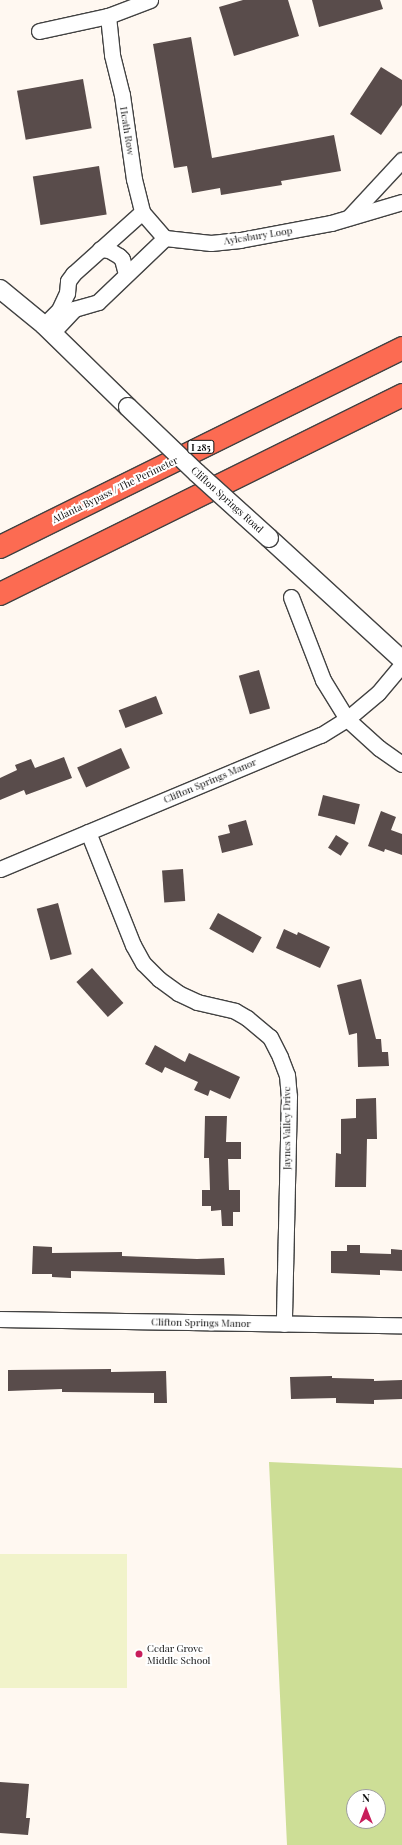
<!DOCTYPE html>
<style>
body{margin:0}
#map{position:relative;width:402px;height:1845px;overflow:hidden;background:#fff8f1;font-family:"Playfair Display",serif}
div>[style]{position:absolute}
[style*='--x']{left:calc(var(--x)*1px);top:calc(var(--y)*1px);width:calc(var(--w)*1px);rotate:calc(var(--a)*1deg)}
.forest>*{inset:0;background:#cdde96}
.pitch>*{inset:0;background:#f1f3ca;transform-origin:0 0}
.building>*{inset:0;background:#594c4b;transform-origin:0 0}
.roads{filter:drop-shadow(1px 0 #424242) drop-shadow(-1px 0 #424242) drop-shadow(0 1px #424242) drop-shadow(0 -1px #424242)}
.minor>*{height:15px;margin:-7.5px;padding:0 7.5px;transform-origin:7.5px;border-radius:7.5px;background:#fff}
.tertiary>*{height:18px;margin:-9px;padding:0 9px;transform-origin:9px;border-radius:9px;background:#fff}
.motorway>*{height:22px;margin:-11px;padding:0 11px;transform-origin:11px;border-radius:11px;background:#fc6b52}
.bridges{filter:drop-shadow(1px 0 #424242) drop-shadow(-1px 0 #424242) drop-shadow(0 1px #424242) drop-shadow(0 -1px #424242)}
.tertiary-bridge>*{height:18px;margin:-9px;padding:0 9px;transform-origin:9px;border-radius:9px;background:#fff}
.dots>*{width:11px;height:11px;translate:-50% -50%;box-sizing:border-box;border:2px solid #fff;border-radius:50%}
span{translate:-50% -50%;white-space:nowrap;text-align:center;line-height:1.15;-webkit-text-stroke:4px #fff;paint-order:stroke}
.shield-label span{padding:1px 3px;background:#fff;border:1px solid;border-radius:3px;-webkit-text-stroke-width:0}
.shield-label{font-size:9px;color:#0f0f0f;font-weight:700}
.street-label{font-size:10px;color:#0f0f0f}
.poi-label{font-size:10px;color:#0f0f0f}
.left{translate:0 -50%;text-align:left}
.north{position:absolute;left:346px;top:1789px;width:40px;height:40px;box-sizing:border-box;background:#fff;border:1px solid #9f9f9f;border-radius:50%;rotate:0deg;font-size:11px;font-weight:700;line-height:16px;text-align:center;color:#0f0f0f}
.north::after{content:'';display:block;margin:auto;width:14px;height:18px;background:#c81e5b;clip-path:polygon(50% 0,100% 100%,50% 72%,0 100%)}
</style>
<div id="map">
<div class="forest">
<div style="clip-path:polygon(evenodd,269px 1462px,402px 1468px,402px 1845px,287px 1845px,269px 1462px,354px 1797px,378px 1797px,378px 1821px,354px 1821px,354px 1797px)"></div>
</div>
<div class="pitch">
<div style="left:127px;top:1554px;width:134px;height:127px;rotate:90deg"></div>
</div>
<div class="building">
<div style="clip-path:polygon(243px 0,288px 0,299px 36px,234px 56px,219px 7px)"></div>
<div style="clip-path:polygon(312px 0,380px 0,383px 9px,319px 27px)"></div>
<div style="clip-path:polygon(191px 37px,212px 158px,334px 135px,341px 171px,281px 181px,282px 185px,221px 195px,220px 188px,192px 193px,187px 166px,174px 168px,153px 44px)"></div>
<div style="clip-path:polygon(381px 67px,402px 80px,402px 105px,381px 135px,350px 114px)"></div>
<div style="left:83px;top:79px;width:50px;height:67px;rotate:80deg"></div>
<div style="left:99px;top:166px;width:49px;height:67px;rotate:81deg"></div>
<div style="left:259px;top:670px;width:40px;height:21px;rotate:74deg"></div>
<div style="left:156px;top:696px;width:19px;height:40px;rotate:69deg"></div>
<div style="left:121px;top:748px;width:22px;height:48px;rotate:66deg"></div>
<div style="clip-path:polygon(64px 757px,72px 778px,26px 795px,24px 790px,0 800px,0 778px,17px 770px,15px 765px,31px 759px,35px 768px)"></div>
<div style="left:323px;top:795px;width:38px;height:21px;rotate:14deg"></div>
<div style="clip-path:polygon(381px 811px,396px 817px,391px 830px,402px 834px,402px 855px,385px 849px,384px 852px,368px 846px)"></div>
<div style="clip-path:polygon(246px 820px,253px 845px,222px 853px,218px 836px,230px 833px,228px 825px)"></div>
<div style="left:336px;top:835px;width:15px;height:15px;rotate:32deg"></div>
<div style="left:183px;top:869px;width:32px;height:21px;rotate:86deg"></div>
<div style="left:58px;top:903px;width:53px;height:22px;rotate:75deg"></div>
<div style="left:218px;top:913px;width:50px;height:18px;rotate:29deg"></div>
<div style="clip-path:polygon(284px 929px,297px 935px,298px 932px,330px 947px,320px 968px,276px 948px)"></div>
<div style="left:92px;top:968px;width:47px;height:21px;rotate:48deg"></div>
<div style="clip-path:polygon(361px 979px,376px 1039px,381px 1039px,382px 1052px,388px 1052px,389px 1066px,358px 1067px,357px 1033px,349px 1035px,337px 985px)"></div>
<div style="clip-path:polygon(155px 1045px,185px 1062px,189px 1053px,240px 1077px,230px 1099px,210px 1090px,208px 1096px,194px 1090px,198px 1082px,165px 1067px,162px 1073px,145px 1064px)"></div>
<div style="clip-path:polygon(376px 1098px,377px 1139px,367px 1139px,366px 1187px,335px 1187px,336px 1153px,341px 1154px,341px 1119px,356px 1118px,356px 1099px)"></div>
<div style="clip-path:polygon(205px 1116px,227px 1116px,226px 1142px,241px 1142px,241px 1159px,228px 1159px,229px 1190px,240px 1190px,240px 1212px,233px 1212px,233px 1226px,222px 1226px,221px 1210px,211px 1211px,211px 1206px,202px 1206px,202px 1190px,210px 1190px,209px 1158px,204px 1158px)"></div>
<div style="clip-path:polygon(347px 1245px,360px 1245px,360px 1253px,391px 1254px,391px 1249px,402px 1250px,402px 1271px,380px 1270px,380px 1275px,331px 1273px,331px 1251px,347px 1251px)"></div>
<div style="clip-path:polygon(33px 1246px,52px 1247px,52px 1253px,122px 1252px,122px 1256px,197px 1259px,224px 1258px,225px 1275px,71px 1271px,71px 1278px,52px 1277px,52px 1274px,32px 1274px)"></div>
<div style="clip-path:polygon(111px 1369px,111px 1372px,166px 1371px,167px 1403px,154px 1403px,154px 1393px,62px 1392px,62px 1389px,8px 1391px,8px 1370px)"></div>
<div style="clip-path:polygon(332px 1376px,332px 1378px,374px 1379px,374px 1381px,402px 1380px,402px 1399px,374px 1400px,374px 1404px,336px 1403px,336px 1398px,291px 1399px,290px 1377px)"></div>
<div style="clip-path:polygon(0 1782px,29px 1784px,26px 1818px,30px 1818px,28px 1835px,0 1833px)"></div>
</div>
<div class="roads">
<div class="minor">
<div style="--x:108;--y:16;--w:39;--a:84"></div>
<div style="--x:112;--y:55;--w:41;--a:76"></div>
<div style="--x:122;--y:95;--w:85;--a:81.9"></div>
<div style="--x:134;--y:179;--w:34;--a:76"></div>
<div style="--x:142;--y:212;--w:35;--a:49"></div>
<div style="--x:39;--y:31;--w:71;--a:-12.3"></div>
<div style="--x:108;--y:16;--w:45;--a:-20.9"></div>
<div style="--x:349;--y:217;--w:78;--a:-47.1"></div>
<div style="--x:100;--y:249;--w:9;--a:6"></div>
<div style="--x:109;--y:250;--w:12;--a:31"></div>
<div style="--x:119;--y:256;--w:4;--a:45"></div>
<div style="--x:122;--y:259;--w:16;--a:75"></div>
<div style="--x:44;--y:325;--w:21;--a:-45"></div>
<div style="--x:59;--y:310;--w:19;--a:-65"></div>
<div style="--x:67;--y:293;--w:12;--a:-85"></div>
<div style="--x:68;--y:281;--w:9;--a:-54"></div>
<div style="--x:73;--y:274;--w:93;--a:-41.9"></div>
<div style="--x:52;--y:333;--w:33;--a:-47"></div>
<div style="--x:74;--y:309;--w:25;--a:-16"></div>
<div style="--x:98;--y:302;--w:93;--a:-43.7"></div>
<div style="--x:165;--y:238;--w:46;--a:6.2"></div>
<div style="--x:211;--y:243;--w:29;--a:-6"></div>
<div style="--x:240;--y:240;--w:93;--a:-10.6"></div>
<div style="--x:331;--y:223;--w:74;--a:-16.5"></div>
<div style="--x:291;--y:597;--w:89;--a:68.9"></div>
<div style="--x:323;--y:680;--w:46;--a:58.4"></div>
<div style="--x:347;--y:719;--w:43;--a:42.2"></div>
<div style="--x:379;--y:748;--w:28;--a:35"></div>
<div style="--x:88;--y:832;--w:122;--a:68.3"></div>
<div style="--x:133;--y:945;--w:21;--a:61"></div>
<div style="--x:143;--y:963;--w:23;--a:45"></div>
<div style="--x:159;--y:979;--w:24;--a:36"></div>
<div style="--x:178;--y:993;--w:21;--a:25"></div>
<div style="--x:197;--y:1002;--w:39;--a:13"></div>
<div style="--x:235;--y:1011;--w:14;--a:30"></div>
<div style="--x:247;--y:1018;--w:30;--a:40"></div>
<div style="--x:270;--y:1037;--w:22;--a:63"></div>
<div style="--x:280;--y:1057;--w:19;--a:69"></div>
<div style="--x:287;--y:1075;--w:21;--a:85"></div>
<div style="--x:289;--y:1096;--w:228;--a:91.3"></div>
<div style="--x:0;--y:869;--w:348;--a:-22.7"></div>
<div style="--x:321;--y:735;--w:31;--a:-32"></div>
<div style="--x:347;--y:719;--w:40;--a:-40"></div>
<div style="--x:378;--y:693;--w:38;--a:-50"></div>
<div style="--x:0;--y:1319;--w:402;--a:0.9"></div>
</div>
<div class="tertiary">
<div style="--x:0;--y:289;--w:57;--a:39.3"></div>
<div style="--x:44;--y:325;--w:117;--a:44.3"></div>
<div style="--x:269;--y:538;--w:180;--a:42.5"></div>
</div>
<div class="motorway">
<div style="--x:0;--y:547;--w:449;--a:-26.3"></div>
<div style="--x:0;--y:594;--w:449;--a:-26.3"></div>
</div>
</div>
<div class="bridges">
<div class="tertiary-bridge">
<div style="--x:128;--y:407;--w:95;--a:43.7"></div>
<div style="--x:197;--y:473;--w:97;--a:42.1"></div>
</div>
</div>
<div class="dots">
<div style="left:139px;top:1654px;background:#c81e5b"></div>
</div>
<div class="shield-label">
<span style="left:201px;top:447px">I 285</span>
</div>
<div class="street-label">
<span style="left:127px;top:131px;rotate:81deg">Heath Row</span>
<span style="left:258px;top:236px;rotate:-9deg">Aylesbury Loop</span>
<span style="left:115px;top:490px;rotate:-26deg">Atlanta Bypass / The Perimeter</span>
<span style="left:227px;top:500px;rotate:42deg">Clifton Springs Road</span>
<span style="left:210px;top:781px;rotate:-23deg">Clifton Springs Manor</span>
<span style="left:287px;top:1128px;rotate:-90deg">Jaynes Valley Drive</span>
<span style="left:201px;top:1323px;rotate:1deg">Clifton Springs Manor</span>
</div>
<div class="poi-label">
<span class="left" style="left:147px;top:1654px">Cedar Grove<br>Middle School</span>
</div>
<div class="north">N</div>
</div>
